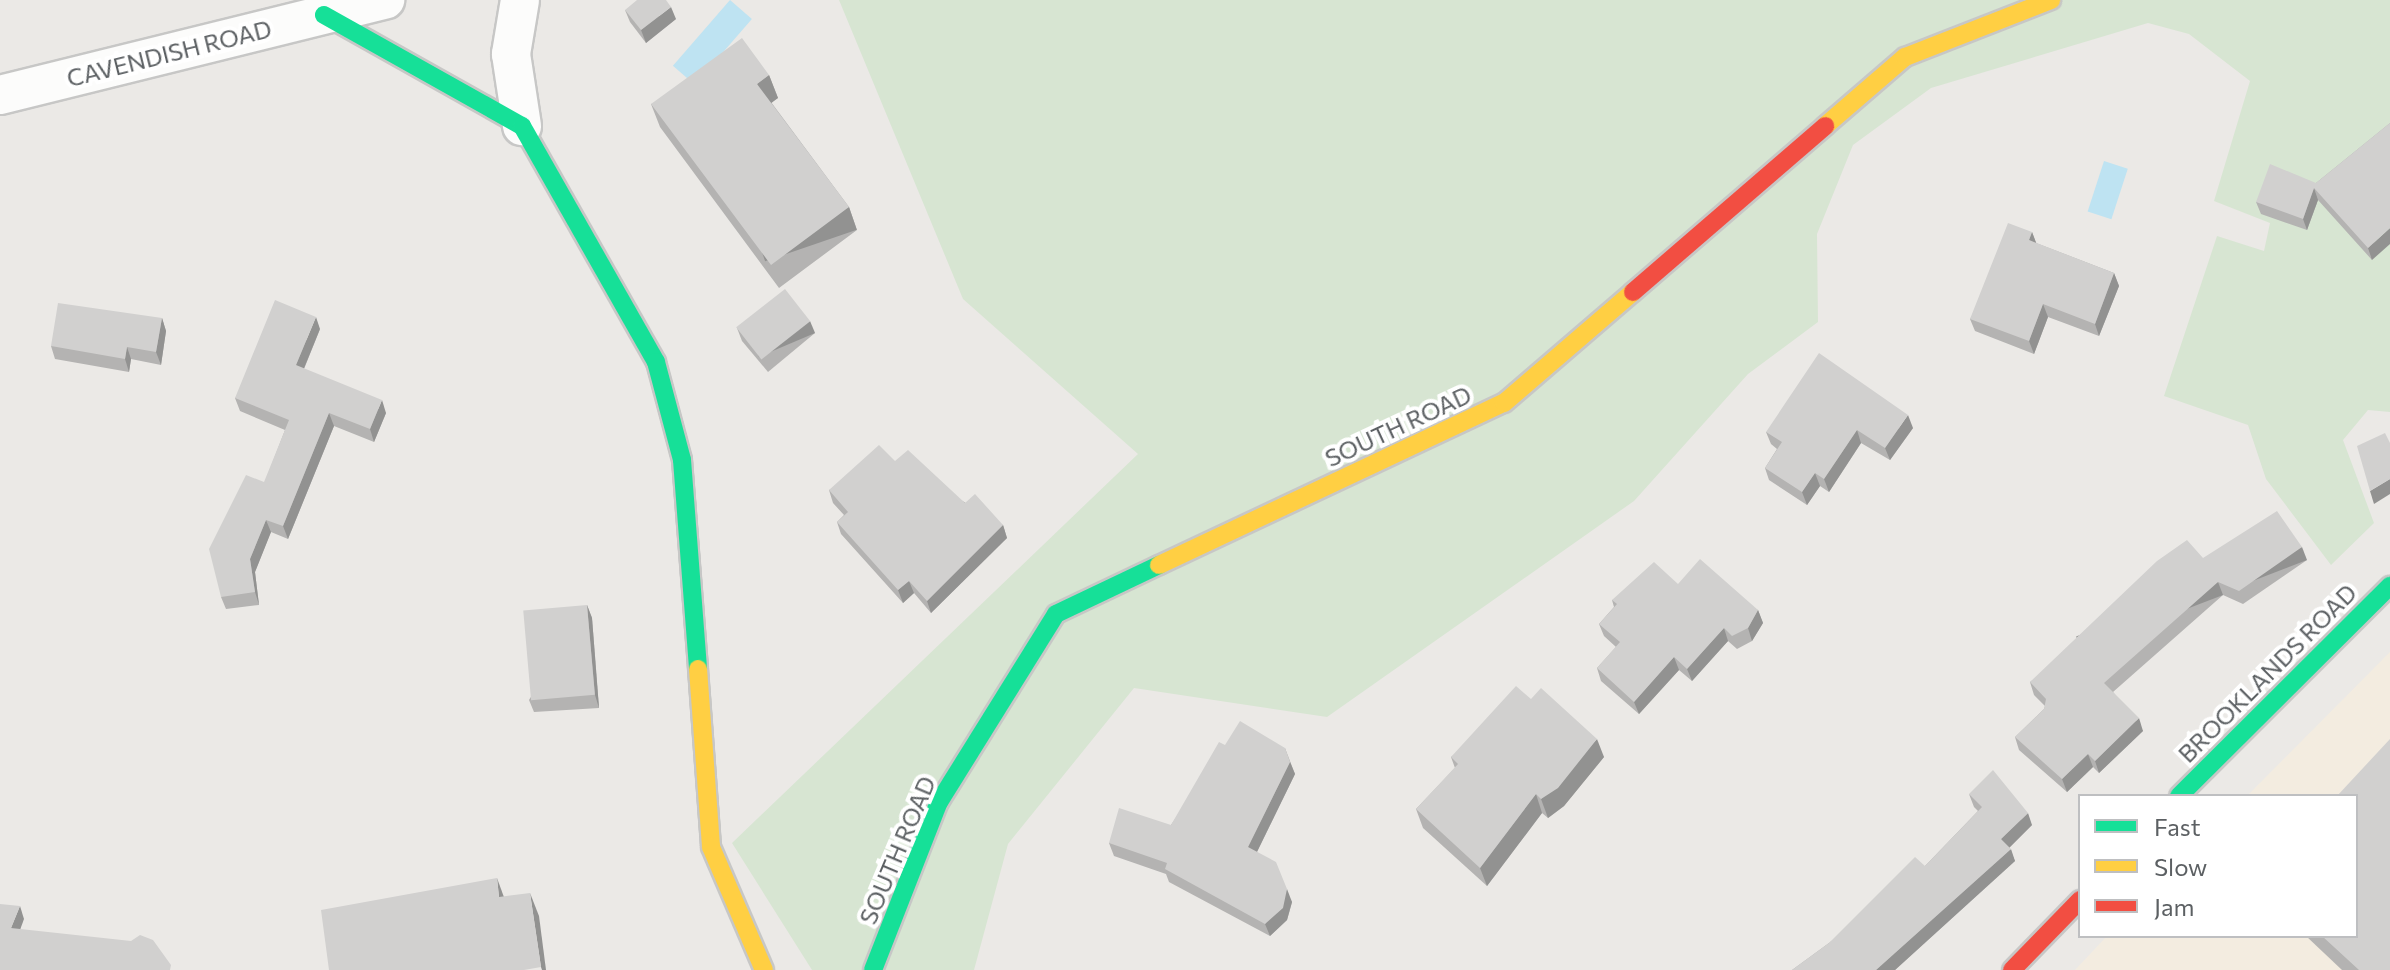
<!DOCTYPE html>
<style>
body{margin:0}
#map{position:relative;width:2390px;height:970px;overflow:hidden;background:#ebe9e6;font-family:Commissioner,sans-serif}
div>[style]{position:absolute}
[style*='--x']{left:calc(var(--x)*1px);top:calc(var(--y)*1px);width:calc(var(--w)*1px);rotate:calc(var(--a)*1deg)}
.commercial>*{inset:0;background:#f3ece0}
.green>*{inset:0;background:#d7e5d2}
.water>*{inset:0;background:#bee3f2;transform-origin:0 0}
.roads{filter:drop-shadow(2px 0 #c7c7c6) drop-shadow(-2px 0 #c7c7c6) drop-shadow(0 2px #c7c7c6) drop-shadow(0 -2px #c7c7c6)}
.street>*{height:38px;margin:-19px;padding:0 19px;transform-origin:19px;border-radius:19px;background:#fcfcfb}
.fast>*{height:18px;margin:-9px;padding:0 9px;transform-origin:9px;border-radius:9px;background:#16e098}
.slow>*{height:18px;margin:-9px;padding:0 9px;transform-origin:9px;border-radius:9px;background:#ffcf43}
.jam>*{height:18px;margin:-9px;padding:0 9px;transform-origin:9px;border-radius:9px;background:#f24e42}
.wall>*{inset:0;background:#b4b3b2}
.shaded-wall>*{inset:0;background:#929291;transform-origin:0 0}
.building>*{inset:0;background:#d1d0cf;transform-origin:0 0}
span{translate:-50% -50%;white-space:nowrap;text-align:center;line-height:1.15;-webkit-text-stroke:8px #fff;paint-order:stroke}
.street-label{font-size:24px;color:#5c6063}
.legend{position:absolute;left:2078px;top:794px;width:280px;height:144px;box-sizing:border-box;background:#fff;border:2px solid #bebfc1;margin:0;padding:10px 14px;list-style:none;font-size:24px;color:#5c6063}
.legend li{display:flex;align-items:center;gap:16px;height:40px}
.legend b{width:40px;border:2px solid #bebfc1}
</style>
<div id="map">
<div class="commercial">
<div style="clip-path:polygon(2390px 652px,2390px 970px,2075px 970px,2107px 936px,2356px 936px,2356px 796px,2247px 796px)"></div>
</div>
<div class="green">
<div style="clip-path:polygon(839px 0,2390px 0,2390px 412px,2368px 410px,2343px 440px,2374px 523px,2331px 565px,2266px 479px,2248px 425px,2164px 396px,2217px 236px,2264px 251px,2270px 223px,2214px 201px,2250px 81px,2189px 34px,2148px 23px,1931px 88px,1853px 145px,1817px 234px,1818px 322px,1748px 374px,1634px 501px,1327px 717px,1134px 688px,1008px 844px,974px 970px,812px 970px,732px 843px,1138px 454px,963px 299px)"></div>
</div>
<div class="water">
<div style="left:730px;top:0;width:29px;height:87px;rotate:41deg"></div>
<div style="left:2104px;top:161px;width:25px;height:53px;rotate:18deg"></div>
</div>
<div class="roads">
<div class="street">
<div style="--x:520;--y:0;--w:55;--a:99.5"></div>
<div style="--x:511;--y:54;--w:73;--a:81.3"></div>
<div style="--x:0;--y:95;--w:397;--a:-13.9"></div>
</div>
<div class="fast">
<div style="--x:324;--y:15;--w:227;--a:29.3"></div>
<div style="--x:522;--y:126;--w:271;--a:60.4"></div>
<div style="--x:656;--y:362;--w:101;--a:75.1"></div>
<div style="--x:682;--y:460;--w:210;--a:85.6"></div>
<div style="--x:2179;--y:796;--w:298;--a:-44.9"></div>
<div style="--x:873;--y:970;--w:180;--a:-68.6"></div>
<div style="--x:939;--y:802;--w:221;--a:-58.1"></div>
<div style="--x:1056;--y:614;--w:114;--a:-25.4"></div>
</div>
<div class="slow">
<div style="--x:1825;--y:126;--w:106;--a:-40.8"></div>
<div style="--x:1905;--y:57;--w:157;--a:-21.3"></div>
<div style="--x:1159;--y:565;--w:381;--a:-25.2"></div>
<div style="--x:1504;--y:403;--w:170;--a:-40.7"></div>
<div style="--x:698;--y:669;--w:178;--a:85.8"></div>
<div style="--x:711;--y:847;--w:134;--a:66.7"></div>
</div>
<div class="jam">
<div style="--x:1633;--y:292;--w:254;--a:-40.8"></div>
<div style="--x:2012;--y:970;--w:98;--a:-45.8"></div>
</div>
</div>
<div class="wall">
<div style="clip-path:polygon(625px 10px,676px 19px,646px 43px,630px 22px)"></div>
<div style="clip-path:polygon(769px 75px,778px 98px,771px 102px,849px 207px,857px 230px,779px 288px,660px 127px,651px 104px)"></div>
<div style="clip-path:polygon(2390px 123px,2372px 260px,2318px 200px,2307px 230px,2261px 214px,2256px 202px,2316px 183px)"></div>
<div style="clip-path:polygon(2032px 232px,2036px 243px,2114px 273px,2119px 286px,2099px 336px,2048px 317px,2034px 354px,1975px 331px,1970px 319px)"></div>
<div style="clip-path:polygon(162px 318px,166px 331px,161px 365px,131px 359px,129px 372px,55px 359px,51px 346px)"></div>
<div style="clip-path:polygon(737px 328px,815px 333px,768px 372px,742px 341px)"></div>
<div style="clip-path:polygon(320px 329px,304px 369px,386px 413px,374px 442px,334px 426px,288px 539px,271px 532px,255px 572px,259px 605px,226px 609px,221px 597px,285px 430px,240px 411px,235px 398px)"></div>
<div style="clip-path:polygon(1913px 428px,1890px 460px,1861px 443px,1829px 492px,1820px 486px,1807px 505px,1769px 480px,1765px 468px,1777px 449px,1771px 444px,1766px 432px)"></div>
<div style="clip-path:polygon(895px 461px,1003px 525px,1007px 538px,931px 613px,914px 593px,903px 603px,841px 534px,837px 522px,844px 515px,833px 503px,829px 490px)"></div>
<div style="clip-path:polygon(2203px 558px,2307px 560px,2243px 604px,2223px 595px,2113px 692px,2143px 731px,2099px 773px,2093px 767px,2067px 792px,2019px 750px,2015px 737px,2044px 709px,2045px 706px,2034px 695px,2030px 682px)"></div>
<div style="clip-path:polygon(1678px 584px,1758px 610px,1763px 623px,1752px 641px,1737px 649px,1728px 641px,1692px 681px,1679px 670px,1639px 714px,1601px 681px,1597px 668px,1616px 647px,1604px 636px,1599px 624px,1614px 607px,1612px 600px)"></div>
<div style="clip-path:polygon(587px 605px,592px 618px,599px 708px,534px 712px,529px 700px)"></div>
<div style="clip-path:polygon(1531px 699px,1604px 757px,1564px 806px,1548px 818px,1542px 813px,1487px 886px,1423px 828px,1416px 809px,1455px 768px,1451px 757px)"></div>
<div style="clip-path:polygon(1225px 745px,1285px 748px,1295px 774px,1257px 852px,1292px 902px,1287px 920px,1270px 936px,1169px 882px,1166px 874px,1114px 856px,1109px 843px,1171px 825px)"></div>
<div style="clip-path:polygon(1969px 794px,2032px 825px,2009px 848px,2015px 861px,1895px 970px,1792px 970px,1829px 943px,1925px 866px,1978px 811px,1974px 807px)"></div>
<div style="clip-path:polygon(2306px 936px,2356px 936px,2390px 970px,2342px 970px)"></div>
</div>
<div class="shaded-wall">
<div style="clip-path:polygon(671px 7px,676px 19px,646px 43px,641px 30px)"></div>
<div style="clip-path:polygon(769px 75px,778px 98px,766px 107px,757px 84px)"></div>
<div style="clip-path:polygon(2314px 188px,2318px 200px,2307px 230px,2303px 219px)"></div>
<div style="left:849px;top:207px;width:24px;height:97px;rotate:71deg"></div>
<div style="clip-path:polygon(2390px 228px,2390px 244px,2372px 260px,2368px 248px)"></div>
<div style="clip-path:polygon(2032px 232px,2037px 245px,2029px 240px)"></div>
<div style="clip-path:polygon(2114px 273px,2119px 286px,2099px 336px,2095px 324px)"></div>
<div style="clip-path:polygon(2043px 304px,2048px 317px,2034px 354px,2029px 341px)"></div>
<div style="clip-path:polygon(316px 317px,320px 329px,300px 378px,296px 365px)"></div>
<div style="clip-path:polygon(162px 318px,166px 331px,161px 365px,156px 352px)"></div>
<div style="left:810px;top:321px;width:13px;height:61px;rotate:67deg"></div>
<div style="clip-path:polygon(127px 347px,131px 359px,129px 372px,125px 359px)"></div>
<div style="clip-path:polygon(382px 400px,386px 413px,374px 442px,370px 429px)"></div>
<div style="clip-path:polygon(329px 413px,334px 426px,288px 539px,283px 526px)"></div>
<div style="clip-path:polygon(1908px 415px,1913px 428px,1890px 460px,1885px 448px)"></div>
<div style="clip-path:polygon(1857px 430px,1861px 443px,1829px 492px,1824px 479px)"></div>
<div style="clip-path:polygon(1815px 473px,1820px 486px,1807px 505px,1802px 492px)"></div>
<div style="clip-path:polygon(2390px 479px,2390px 494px,2374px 504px,2370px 491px)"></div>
<div style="clip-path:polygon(266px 520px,271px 532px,255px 572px,259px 605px,255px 592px,250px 559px)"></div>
<div style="clip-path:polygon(1003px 525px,1007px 538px,931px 613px,927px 601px)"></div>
<div style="left:2302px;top:547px;width:14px;height:77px;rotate:69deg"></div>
<div style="clip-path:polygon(909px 581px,914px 593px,903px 603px,898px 590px)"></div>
<div style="left:2218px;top:582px;width:14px;height:152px;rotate:69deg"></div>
<div style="clip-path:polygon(587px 605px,592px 618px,599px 708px,595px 695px)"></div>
<div style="clip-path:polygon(1758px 610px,1763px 623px,1752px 641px,1748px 628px)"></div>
<div style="clip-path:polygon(1724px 628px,1728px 641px,1692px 681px,1687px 669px)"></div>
<div style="clip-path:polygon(1674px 657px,1679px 670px,1639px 714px,1634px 702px)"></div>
<div style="clip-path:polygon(2139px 718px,2143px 731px,2099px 773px,2095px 761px)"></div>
<div style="clip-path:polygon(1597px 739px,1604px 757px,1564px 806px,1548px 818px,1541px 799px)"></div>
<div style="clip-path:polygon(2088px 754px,2093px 767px,2067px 792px,2062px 779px)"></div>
<div style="clip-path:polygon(1290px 762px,1295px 774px,1253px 860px,1248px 847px)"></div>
<div style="clip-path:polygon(1536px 794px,1542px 813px,1487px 886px,1480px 868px)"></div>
<div style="clip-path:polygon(2028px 813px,2032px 825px,2005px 852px,2001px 839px)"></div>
<div style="clip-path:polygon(2011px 849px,2015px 861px,1895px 970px,1876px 970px)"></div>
<div style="clip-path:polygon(497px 878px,505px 900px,499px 897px)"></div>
<div style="clip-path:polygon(1287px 889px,1292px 902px,1287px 920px,1270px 936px,1265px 924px)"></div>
<div style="clip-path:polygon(530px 893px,539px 916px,546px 970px,542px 970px,541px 967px)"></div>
<div style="clip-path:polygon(20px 906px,24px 919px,16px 941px,11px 928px)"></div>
</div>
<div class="building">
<div style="clip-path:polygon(637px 0,666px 0,671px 7px,641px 30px,625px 10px)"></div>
<div style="clip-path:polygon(742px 38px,769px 75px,757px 84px,849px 207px,771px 265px,651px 104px)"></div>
<div style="clip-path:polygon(2390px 123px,2390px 228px,2368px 248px,2314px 188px,2303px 219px,2256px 202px,2270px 164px,2316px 183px)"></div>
<div style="clip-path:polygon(2008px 223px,2032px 232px,2029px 240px,2114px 273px,2095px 324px,2043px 304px,2029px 341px,1970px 319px)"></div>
<div style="left:785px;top:289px;width:41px;height:62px;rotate:52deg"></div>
<div style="clip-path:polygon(275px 300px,316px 317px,296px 365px,382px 400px,370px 429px,329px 413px,283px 526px,266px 520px,250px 559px,255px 592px,221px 597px,209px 549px,246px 475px,264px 482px,289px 420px,235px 398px)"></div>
<div style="clip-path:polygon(58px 303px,162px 318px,156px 352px,127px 347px,125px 359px,51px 346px)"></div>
<div style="clip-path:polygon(1819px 353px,1908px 415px,1885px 448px,1857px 430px,1824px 479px,1815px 473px,1802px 492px,1765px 468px,1782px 442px,1766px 432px)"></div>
<div style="clip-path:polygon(2385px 433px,2390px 443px,2390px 479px,2370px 491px,2357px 446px)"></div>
<div style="clip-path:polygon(879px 445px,895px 461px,908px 450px,965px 503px,975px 494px,1003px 525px,927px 601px,909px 581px,898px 590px,837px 522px,848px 512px,829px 490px)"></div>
<div style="clip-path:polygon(2277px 511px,2302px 547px,2239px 591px,2218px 582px,2104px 683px,2139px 718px,2095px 761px,2088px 754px,2062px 779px,2015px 737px,2044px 709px,2046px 699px,2030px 682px,2157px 561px,2187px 540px,2203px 558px)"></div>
<div style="clip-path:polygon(1700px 559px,1758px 610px,1748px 628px,1732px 636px,1724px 628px,1687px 669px,1674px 657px,1634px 702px,1597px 668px,1620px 642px,1599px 624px,1617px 604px,1612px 600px,1654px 562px,1678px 584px)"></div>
<div style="left:587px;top:605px;width:90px;height:64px;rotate:85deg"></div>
<div style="clip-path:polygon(1516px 686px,1531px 699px,1541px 688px,1597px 739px,1558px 788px,1541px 799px,1536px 794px,1480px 868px,1416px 809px,1458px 764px,1451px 757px)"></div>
<div style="clip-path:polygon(1240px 721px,1285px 748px,1290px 762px,1248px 847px,1276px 862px,1287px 889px,1283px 908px,1265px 924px,1165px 869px,1167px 863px,1109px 843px,1119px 808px,1171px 825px,1219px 742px,1225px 745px)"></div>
<div style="clip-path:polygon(2390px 739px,2390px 970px,2359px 970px,2322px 936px,2356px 936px,2356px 796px,2337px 796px)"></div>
<div style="clip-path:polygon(1993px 770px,2028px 813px,2001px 839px,2011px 849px,1876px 970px,1792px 970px,1829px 943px,1915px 857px,1925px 866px,1982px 807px,1969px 794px)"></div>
<div style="clip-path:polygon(497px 878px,499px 897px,530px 893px,541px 967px,524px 970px,329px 970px,321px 910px)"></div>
<div style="clip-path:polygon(0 904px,20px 906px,11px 928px,131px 941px,140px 935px,153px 940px,171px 965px,170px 970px,0 970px)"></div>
</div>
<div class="street-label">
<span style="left:169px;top:53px;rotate:-14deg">CAVENDISH ROAD</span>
<span style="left:1398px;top:426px;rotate:-25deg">SOUTH ROAD</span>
<span style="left:2267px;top:673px;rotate:-45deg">BROOKLANDS ROAD</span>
<span style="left:897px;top:850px;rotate:-67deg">SOUTH ROAD</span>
</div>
<ul class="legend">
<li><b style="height:10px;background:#16e098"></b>Fast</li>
<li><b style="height:10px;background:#ffcf43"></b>Slow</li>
<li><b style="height:10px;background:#f24e42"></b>Jam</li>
</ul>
</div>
